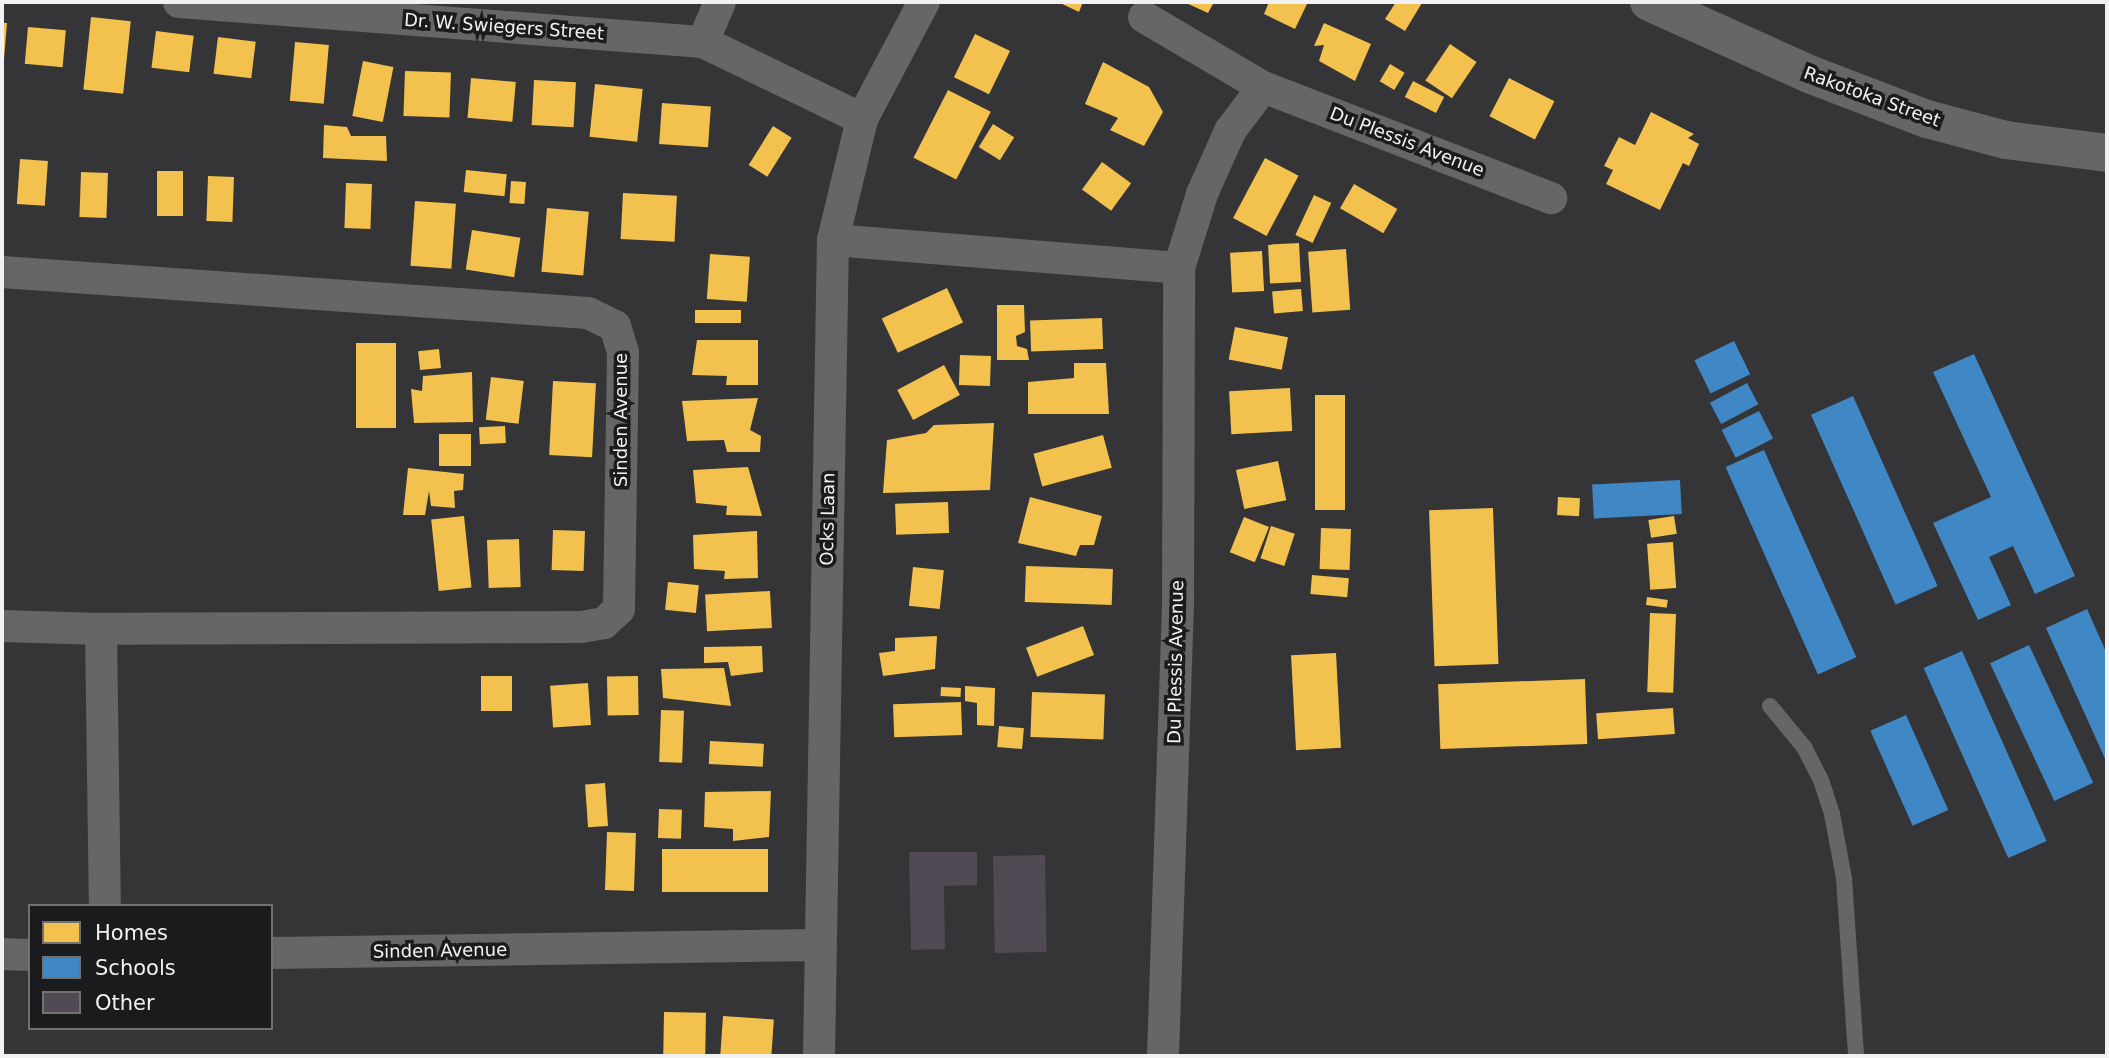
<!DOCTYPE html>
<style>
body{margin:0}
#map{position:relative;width:2109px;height:1058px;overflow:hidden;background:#353437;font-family:"DejaVu Sans",sans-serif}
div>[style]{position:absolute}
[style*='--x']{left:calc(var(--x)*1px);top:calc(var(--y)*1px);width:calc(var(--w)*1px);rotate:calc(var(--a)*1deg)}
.homes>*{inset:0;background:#f2c14e;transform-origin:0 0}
.schools>*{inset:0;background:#3f88c5;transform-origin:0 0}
.building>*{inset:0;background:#514954;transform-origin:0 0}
.service>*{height:16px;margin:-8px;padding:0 8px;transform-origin:8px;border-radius:8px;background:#666567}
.minor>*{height:32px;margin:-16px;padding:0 16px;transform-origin:16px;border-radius:16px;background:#666567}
.tertiary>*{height:38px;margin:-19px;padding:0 19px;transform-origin:19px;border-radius:19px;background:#666567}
span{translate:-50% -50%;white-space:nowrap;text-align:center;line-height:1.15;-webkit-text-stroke:7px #1b1b1d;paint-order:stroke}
.street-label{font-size:18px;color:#f2f1f4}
.frame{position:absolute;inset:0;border:4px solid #f2f1f4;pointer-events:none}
.legend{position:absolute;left:28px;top:904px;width:245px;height:126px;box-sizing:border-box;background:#1b1b1d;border:2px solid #717173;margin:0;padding:9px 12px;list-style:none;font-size:21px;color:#f2f1f4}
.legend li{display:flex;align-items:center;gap:14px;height:35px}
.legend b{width:35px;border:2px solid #717173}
</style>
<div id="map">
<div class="homes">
<div style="clip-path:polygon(1058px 2px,1083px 2px,1079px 12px)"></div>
<div style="clip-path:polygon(1184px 2px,1214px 2px,1208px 13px)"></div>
<div style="clip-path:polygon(1269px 2px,1308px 2px,1295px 29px,1264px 14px)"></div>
<div style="clip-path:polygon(1396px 2px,1422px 3px,1405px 31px,1385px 19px)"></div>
<div style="left:91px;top:17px;width:40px;height:73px;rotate:6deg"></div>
<div style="clip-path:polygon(2px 23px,7px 23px,4px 59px,2px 59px)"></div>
<div style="clip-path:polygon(1324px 23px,1371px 44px,1355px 81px,1319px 61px,1324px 45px,1314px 46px)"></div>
<div style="left:28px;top:27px;width:38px;height:37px;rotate:5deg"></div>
<div style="left:156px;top:31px;width:38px;height:37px;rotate:7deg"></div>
<div style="left:975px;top:34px;width:39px;height:48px;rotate:26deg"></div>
<div style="left:218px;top:37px;width:38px;height:37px;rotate:7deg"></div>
<div style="left:295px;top:42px;width:34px;height:59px;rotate:5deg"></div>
<div style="left:1450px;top:44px;width:32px;height:44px;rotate:34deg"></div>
<div style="left:363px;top:61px;width:31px;height:56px;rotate:11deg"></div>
<div style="clip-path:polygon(1103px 62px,1149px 87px,1163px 112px,1144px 146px,1110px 130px,1118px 118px,1085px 104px)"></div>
<div style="left:1390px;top:64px;width:17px;height:20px;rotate:31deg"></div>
<div style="left:405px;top:71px;width:46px;height:45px;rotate:2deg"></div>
<div style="left:471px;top:78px;width:45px;height:40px;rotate:5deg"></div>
<div style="left:1509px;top:78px;width:51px;height:43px;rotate:27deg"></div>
<div style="left:534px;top:80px;width:42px;height:45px;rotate:3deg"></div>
<div style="left:1413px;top:81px;width:35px;height:18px;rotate:27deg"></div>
<div style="left:595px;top:84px;width:48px;height:53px;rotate:6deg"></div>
<div style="left:948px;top:90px;width:48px;height:76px;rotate:27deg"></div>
<div style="left:662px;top:103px;width:49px;height:41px;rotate:4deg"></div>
<div style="clip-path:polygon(1651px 112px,1694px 134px,1688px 138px,1699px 144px,1689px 166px,1683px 163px,1660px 210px,1606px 184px,1613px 170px,1604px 166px,1619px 137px,1635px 145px)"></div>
<div style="left:993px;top:124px;width:25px;height:27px;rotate:32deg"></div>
<div style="clip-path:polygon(324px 125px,347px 127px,351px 136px,386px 136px,387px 161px,323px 158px)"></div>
<div style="left:773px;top:126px;width:22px;height:46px;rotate:32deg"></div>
<div style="left:1265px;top:158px;width:38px;height:68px;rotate:28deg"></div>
<div style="left:20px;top:159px;width:28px;height:45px;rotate:4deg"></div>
<div style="left:1102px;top:162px;width:36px;height:34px;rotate:36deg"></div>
<div style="left:466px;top:170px;width:41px;height:22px;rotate:6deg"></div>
<div style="left:157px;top:171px;width:26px;height:45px"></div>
<div style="left:81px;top:172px;width:27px;height:45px;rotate:2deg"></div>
<div style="left:208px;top:176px;width:26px;height:45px;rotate:2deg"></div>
<div style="left:511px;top:181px;width:15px;height:22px;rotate:4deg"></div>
<div style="left:346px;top:183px;width:26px;height:45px;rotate:2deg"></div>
<div style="left:1354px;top:184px;width:50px;height:28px;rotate:30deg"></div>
<div style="left:623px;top:193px;width:54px;height:46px;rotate:3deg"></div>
<div style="left:1314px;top:195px;width:19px;height:44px;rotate:25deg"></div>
<div style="left:415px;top:201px;width:41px;height:65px;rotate:4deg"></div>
<div style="left:547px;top:208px;width:42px;height:64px;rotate:5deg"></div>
<div style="left:472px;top:230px;width:49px;height:40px;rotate:9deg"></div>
<div style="left:1299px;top:243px;width:39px;height:31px;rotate:87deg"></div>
<div style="left:1346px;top:249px;width:61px;height:38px;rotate:86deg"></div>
<div style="left:1262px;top:251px;width:40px;height:32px;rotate:87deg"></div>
<div style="left:710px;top:254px;width:40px;height:45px;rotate:4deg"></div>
<div style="left:947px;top:288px;width:38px;height:72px;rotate:65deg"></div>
<div style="left:1301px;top:289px;width:22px;height:29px;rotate:85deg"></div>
<div style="clip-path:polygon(997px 305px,1024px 305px,1025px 332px,1016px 336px,1017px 346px,1027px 349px,1029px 360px,997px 360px)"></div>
<div style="left:741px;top:310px;width:13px;height:46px;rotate:90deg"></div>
<div style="left:1102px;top:318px;width:31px;height:72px;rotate:88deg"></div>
<div style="left:1235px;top:327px;width:54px;height:33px;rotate:11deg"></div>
<div style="clip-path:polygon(697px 340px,758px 340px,758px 385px,726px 385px,727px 376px,692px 375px)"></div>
<div style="left:356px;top:343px;width:40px;height:85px"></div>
<div style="left:439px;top:349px;width:19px;height:21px;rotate:84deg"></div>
<div style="left:960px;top:355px;width:31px;height:30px;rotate:2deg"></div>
<div style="clip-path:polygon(1074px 363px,1106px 363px,1109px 414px,1028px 414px,1028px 382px,1074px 378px)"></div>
<div style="left:944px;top:365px;width:34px;height:53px;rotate:62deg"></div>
<div style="clip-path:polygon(472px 372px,473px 422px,414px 423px,411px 389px,422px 391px,423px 376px)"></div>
<div style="left:491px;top:377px;width:33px;height:43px;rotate:7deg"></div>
<div style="left:553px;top:381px;width:43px;height:74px;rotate:3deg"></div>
<div style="left:1290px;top:388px;width:43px;height:61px;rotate:87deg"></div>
<div style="left:1315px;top:395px;width:30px;height:115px"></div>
<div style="clip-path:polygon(758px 398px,750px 430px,761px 436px,760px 452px,727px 452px,724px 440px,687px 441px,682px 401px)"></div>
<div style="clip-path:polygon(994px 423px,990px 490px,883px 493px,887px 440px,926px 433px,934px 425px)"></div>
<div style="left:505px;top:426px;width:17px;height:26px;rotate:87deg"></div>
<div style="left:439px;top:434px;width:32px;height:32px"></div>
<div style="left:1103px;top:435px;width:34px;height:72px;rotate:75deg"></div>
<div style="left:1278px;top:461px;width:40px;height:43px;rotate:78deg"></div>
<div style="clip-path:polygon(748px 467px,762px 516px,726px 515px,727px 506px,696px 503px,693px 470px)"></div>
<div style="clip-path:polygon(408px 468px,464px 474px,463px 490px,454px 491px,455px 508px,431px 506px,429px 491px,425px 515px,403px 515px)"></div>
<div style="clip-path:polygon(1030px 497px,1102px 516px,1094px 545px,1080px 545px,1076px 556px,1018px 543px)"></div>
<div style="left:1558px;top:497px;width:22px;height:18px;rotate:3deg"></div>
<div style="left:948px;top:502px;width:31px;height:53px;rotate:88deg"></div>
<div style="left:1493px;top:508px;width:156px;height:64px;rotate:88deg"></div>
<div style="left:464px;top:516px;width:72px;height:33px;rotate:84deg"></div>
<div style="left:1674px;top:516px;width:18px;height:26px;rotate:81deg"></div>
<div style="left:1244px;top:517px;width:27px;height:38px;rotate:22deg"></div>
<div style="left:1271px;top:526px;width:25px;height:34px;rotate:18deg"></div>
<div style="left:1321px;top:528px;width:30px;height:41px;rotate:2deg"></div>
<div style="left:553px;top:530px;width:32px;height:40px;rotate:2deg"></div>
<div style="clip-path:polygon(757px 531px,758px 578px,724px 579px,725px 571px,694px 569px,693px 535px)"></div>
<div style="left:519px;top:539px;width:48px;height:32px;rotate:88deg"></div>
<div style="left:1673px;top:542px;width:46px;height:26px;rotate:86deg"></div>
<div style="left:1026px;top:566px;width:87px;height:36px;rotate:2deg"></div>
<div style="left:913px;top:567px;width:31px;height:39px;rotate:6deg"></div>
<div style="left:1312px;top:575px;width:37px;height:19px;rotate:5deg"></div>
<div style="left:668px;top:582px;width:31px;height:28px;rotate:6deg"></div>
<div style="left:770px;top:591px;width:37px;height:65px;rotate:87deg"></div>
<div style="left:1647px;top:597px;width:21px;height:8px;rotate:8deg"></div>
<div style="left:1650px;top:613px;width:26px;height:79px;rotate:2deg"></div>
<div style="left:1083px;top:626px;width:31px;height:61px;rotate:69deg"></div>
<div style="clip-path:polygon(937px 636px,935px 669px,883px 676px,879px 653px,895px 651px,895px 638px)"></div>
<div style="clip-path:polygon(762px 646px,763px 672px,731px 676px,728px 662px,704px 663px,704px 647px)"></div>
<div style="left:1336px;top:653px;width:95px;height:45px;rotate:87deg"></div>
<div style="clip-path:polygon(724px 668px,731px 706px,663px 698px,661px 669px)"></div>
<div style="left:481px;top:676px;width:31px;height:35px"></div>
<div style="left:638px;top:676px;width:39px;height:31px;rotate:89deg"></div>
<div style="left:1585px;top:679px;width:65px;height:147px;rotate:88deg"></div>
<div style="left:588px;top:683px;width:42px;height:38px;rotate:86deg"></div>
<div style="clip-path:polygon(965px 686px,995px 688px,994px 726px,977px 725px,977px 703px,965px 701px)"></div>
<div style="left:941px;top:687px;width:20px;height:9px;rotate:3deg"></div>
<div style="left:1032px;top:692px;width:73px;height:45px;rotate:2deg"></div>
<div style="left:961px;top:702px;width:33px;height:68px;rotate:88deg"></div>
<div style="left:1673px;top:708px;width:26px;height:77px;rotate:86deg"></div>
<div style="left:661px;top:710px;width:23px;height:52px;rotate:2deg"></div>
<div style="left:999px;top:726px;width:25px;height:21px;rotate:5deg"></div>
<div style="left:710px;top:741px;width:54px;height:23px;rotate:3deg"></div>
<div style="left:605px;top:783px;width:43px;height:20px;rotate:86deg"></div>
<div style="clip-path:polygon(771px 791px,769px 837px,733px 841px,733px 829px,704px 827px,705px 792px)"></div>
<div style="left:659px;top:809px;width:23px;height:29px;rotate:2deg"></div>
<div style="left:607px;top:832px;width:29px;height:58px;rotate:2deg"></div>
<div style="left:662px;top:849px;width:106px;height:43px"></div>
<div style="left:664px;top:1012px;width:42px;height:44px;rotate:1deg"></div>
<div style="left:723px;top:1016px;width:51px;height:40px;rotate:4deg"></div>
</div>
<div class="schools">
<div style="left:1734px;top:341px;width:37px;height:44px;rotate:64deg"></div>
<div style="clip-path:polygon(1974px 354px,2075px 576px,2035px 594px,2013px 546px,1989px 557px,2011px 605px,1978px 620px,1933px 523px,1991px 497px,1933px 372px)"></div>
<div style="left:1747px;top:383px;width:24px;height:42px;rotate:62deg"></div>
<div style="left:1853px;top:396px;width:208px;height:46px;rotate:66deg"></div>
<div style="left:1759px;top:411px;width:31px;height:42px;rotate:63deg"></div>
<div style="left:1764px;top:450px;width:227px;height:42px;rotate:66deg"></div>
<div style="left:1680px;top:480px;width:34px;height:88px;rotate:87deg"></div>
<div style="clip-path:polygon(2087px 609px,2107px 654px,2107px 763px,2046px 628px)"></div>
<div style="left:2029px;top:645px;width:152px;height:43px;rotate:65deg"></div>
<div style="left:1962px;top:651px;width:208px;height:42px;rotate:66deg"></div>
<div style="left:1906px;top:715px;width:104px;height:39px;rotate:66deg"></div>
</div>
<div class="building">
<div style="clip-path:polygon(909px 852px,977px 852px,977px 885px,944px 886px,945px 949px,911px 950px)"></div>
<div style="left:1045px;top:855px;width:97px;height:52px;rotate:89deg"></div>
</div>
<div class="service">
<div style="--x:1770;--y:706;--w:53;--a:50.3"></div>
<div style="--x:1804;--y:747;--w:37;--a:63"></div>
<div style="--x:1821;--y:780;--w:36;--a:72"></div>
<div style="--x:1832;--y:814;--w:65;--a:79.4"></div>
<div style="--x:1844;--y:878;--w:178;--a:86.1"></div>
</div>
<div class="minor">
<div style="--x:179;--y:2;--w:526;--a:4.37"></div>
<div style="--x:703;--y:42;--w:177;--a:25.8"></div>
<div style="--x:1144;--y:17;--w:138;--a:30.5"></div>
<div style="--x:703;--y:42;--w:43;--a:-67"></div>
<div style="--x:833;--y:240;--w:347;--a:4.6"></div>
<div style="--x:2;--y:272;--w:587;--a:4"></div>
<div style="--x:588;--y:313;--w:30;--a:26"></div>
<div style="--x:615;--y:326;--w:27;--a:73"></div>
<div style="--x:623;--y:352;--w:257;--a:90.9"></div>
<div style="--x:619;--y:609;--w:21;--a:137"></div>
<div style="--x:604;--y:623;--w:23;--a:170"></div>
<div style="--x:581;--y:627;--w:480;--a:179.8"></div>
<div style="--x:101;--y:629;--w:277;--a:89.2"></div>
<div style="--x:2;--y:626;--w:99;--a:1.7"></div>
<div style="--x:271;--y:953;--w:548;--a:-0.84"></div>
<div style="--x:2;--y:954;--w:28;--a:2"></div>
<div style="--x:819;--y:1056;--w:816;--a:-89.02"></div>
<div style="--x:833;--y:240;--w:124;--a:-76.5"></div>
<div style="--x:862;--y:119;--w:132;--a:-62.1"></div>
<div style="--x:1163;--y:1056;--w:459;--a:-88.1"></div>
<div style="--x:1178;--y:597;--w:329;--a:-89.8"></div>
<div style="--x:1179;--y:268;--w:77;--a:-72.7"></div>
<div style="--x:1202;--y:194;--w:69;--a:-66"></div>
<div style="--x:1230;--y:131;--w:55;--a:-53.1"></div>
<div style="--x:1263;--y:87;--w:309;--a:21.1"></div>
</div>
<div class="tertiary">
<div style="--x:1649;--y:2;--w:175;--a:24.2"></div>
<div style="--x:1809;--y:74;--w:126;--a:20.9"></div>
<div style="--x:1927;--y:119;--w:82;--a:14.9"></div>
<div style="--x:2006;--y:140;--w:102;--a:7.3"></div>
</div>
<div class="street-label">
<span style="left:504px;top:27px;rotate:4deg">Dr. W. Swiegers Street</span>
<span style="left:1872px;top:97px;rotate:20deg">Rakotoka Street</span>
<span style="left:1407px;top:142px;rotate:21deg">Du Plessis Avenue</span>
<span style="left:621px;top:420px;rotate:-90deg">Sinden Avenue</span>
<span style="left:828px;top:519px;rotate:-89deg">Ocks Laan</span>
<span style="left:1176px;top:662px;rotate:-89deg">Du Plessis Avenue</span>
<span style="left:440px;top:951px;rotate:-1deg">Sinden Avenue</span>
</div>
<div class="frame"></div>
<ul class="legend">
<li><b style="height:19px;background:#f2c14e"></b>Homes</li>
<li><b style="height:19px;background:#3f88c5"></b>Schools</li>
<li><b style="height:19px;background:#514954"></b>Other</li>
</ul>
</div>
